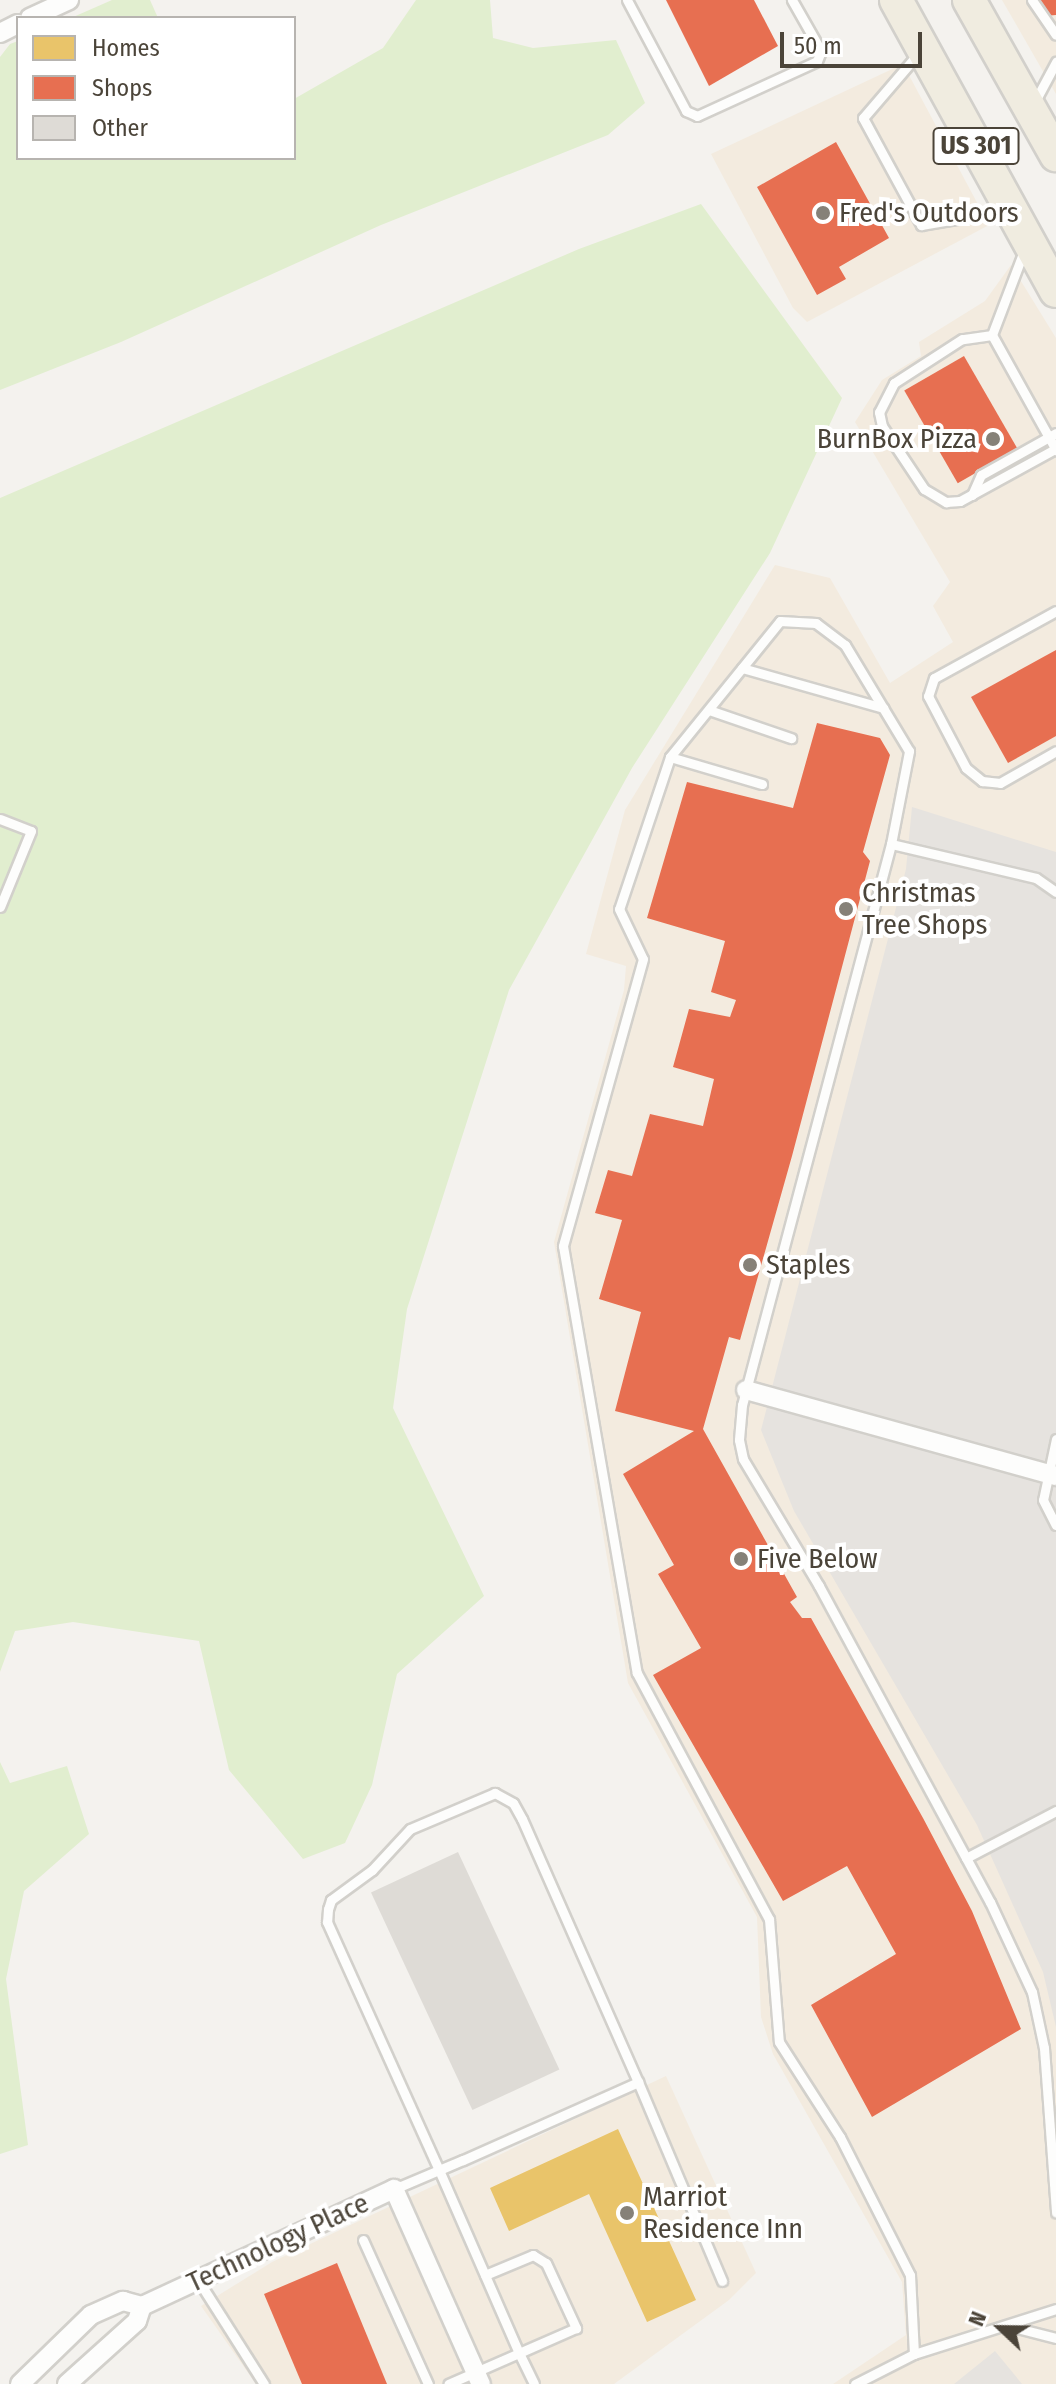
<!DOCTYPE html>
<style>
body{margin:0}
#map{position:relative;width:1056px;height:2384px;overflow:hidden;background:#f4f2ee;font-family:"Fira Sans Condensed",sans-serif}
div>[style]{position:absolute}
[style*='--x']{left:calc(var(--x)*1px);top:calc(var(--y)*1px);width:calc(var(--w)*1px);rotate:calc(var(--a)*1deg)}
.commercial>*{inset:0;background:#f3ebdf}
.green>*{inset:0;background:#e1eecf}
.parking>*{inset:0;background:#e6e3df}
.homes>*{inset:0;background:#e9c46a}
.shops>*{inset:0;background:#e76f51;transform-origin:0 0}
.building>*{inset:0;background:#dedbd6;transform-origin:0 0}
.roads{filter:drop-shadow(2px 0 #d2d0cb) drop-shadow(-2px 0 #d2d0cb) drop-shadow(0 2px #d2d0cb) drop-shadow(0 -2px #d2d0cb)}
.service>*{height:9px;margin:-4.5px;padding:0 4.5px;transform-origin:4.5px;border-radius:4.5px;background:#fdfdfc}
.minor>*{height:18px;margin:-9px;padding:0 9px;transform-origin:9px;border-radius:9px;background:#fdfdfc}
.trunk>*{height:32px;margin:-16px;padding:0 16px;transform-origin:16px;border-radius:16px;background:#f0ece0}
.dots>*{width:22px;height:22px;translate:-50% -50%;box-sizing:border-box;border:4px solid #fff;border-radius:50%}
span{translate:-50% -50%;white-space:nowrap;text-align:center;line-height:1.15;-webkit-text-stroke:8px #fff;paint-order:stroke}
.shield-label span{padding:2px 6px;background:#fff;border:2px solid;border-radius:6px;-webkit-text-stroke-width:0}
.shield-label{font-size:26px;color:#4b4439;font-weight:700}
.poi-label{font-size:28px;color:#4b4439}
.left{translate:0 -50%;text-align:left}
.right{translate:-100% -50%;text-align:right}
.street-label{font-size:28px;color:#4b4439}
.legend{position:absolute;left:16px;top:16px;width:280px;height:144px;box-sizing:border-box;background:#fff;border:2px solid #b7b4b0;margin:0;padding:10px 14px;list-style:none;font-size:24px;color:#4b4439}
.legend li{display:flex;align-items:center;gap:16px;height:40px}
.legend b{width:40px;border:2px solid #b7b4b0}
.north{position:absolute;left:960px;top:2288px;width:80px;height:80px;-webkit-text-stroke:6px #fff;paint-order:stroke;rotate:292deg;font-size:22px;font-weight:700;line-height:32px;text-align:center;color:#4b4439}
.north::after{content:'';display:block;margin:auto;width:28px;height:36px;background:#4b4439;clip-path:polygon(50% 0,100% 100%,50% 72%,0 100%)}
.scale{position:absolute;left:780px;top:32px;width:142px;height:36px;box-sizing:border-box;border:4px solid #4b4439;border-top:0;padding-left:10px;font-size:24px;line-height:28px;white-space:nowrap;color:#4b4439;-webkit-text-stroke:6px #fff;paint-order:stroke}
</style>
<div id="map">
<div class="commercial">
<div style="clip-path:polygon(1002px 0,1056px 0,1056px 94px)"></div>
<div style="clip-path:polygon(903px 64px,989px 225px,807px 322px,793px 308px,711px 154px)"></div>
<div style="clip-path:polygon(1011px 265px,1056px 338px,1056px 2384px,833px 2384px,906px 2335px,902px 2282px,773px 2054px,761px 2017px,757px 1917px,628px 1683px,554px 1242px,624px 990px,626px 966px,586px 954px,625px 810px,775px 565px,830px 578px,890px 683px,953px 642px,933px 606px,950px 582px,855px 422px,882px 380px,921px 356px,919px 342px,985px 301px)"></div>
<div style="clip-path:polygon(666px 2076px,756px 2273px,729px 2300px,614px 2384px,256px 2384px,201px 2306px,272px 2262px)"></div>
</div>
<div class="green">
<div style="clip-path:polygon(112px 0,150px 0,158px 18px,71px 18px)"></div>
<div style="clip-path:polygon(416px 0,490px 0,493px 38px,533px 48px,616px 40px,645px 103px,608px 135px,381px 225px,121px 342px,0 390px,0 57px,10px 44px,18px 41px,18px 158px,294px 158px,294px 99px,383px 48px)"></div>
<div style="clip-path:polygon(701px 204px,842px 398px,770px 553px,632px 768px,509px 990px,407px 1309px,393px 1408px,484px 1596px,397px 1674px,372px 1785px,345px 1843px,303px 1859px,229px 1770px,199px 1641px,73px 1622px,15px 1631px,0 1672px,0 498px,579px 249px)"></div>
<div style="clip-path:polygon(0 1762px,10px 1783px,67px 1766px,89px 1834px,24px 1891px,6px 1979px,28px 2145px,0 2154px)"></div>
</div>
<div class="parking">
<div style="clip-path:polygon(912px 807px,1056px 852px,1056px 2027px,1043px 1972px,977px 1825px,794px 1511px,761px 1430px,906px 869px)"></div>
<div style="clip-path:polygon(995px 2351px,1022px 2384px,954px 2384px)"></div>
</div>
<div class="homes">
<div style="clip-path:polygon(618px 2129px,696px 2300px,647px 2322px,589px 2194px,509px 2231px,490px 2188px)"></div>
</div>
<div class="shops">
<div style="clip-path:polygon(666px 0,754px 0,778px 46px,709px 86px)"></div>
<div style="clip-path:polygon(1035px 0,1056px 0,1056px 15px,1044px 16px)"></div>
<div style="clip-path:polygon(836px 142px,889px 238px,839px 267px,846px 279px,817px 295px,757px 187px)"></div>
<div style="left:964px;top:356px;width:107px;height:69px;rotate:60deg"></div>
<div style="clip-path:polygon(1056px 650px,1056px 736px,1008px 763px,971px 697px)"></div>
<div style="clip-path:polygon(817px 723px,880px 738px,890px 755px,863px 852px,870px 861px,792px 1156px,740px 1340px,729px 1337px,703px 1429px,797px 1597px,790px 1602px,802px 1618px,811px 1618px,923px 1818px,972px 1911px,1021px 2029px,872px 2117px,811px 2005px,896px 1954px,847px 1866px,783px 1901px,653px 1675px,701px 1648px,658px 1574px,674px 1565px,623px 1474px,694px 1431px,615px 1411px,641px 1312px,599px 1299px,622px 1220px,595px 1213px,608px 1170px,632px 1176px,650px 1114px,703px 1126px,714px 1079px,673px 1067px,689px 1009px,730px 1017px,736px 1000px,711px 992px,725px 941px,647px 918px,687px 782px,793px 808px)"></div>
<div style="clip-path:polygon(337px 2263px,387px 2384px,302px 2384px,264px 2294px)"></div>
</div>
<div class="building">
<div style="left:458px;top:1852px;width:240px;height:96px;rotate:65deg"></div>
</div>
<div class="roads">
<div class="service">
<div style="--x:627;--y:0;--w:126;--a:62"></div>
<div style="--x:686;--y:111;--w:12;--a:24"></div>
<div style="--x:697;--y:116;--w:132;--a:-24.6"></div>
<div style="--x:817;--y:61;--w:11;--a:-68"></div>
<div style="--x:821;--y:51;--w:59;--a:-119.6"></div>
<div style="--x:1032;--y:0;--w:42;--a:55.6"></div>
<div style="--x:917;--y:55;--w:83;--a:130.6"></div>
<div style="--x:863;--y:118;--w:122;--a:61.5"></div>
<div style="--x:921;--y:225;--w:84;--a:-9.6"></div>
<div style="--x:1034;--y:103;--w:47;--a:-61.8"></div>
<div style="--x:1025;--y:248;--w:93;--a:110.8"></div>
<div style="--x:992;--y:335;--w:132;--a:60.9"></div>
<div style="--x:992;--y:335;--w:30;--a:172"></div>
<div style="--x:962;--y:339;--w:81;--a:147.1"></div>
<div style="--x:894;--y:383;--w:33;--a:117"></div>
<div style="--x:879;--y:412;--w:14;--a:78"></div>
<div style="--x:882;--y:426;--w:76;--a:56.3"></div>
<div style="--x:924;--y:489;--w:26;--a:31"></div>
<div style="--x:946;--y:502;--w:14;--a:-4"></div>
<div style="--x:960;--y:501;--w:108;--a:-28.7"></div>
<div style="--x:972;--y:495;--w:22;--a:-66"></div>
<div style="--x:981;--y:475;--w:86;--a:-29.2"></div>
<div style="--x:1056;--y:611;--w:139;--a:151.2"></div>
<div style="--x:934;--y:678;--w:19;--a:108"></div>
<div style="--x:928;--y:696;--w:81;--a:62.2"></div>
<div style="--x:966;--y:768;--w:21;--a:39"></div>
<div style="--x:982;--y:781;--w:18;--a:6"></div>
<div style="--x:1000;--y:783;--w:64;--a:-29.7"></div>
<div style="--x:742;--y:668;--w:147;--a:15.8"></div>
<div style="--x:709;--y:710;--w:87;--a:18.9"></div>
<div style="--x:670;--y:757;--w:96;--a:16.4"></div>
<div style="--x:0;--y:819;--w:33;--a:21"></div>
<div style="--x:31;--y:831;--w:82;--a:112.2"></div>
<div style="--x:891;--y:844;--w:95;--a:-79"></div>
<div style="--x:909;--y:751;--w:124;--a:-121.1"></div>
<div style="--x:845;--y:645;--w:36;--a:-143"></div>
<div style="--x:816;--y:623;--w:36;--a:-177"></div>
<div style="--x:780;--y:621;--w:175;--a:129"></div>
<div style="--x:670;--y:757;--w:160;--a:108.5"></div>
<div style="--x:619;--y:909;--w:55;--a:64.4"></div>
<div style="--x:643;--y:959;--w:298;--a:105.6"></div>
<div style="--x:563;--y:1246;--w:433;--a:80.2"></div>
<div style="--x:637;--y:1673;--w:279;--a:61.8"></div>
<div style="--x:769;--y:1919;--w:123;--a:85.4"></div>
<div style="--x:779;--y:2042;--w:113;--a:57.3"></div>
<div style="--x:840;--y:2137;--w:155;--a:63.1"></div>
<div style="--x:910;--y:2275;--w:79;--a:87.1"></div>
<div style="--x:1056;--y:892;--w:24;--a:-145"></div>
<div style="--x:1036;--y:878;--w:149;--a:-166.8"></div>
<div style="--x:891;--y:844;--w:580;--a:104.87"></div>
<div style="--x:742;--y:1405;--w:35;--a:95"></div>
<div style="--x:739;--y:1440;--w:19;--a:78"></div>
<div style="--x:743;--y:1459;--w:148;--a:59.1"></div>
<div style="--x:819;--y:1586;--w:359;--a:61.6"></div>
<div style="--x:990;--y:1902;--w:99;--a:65"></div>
<div style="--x:1032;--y:1992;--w:57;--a:77.9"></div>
<div style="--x:1044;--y:2048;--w:165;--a:85.8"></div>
<div style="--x:1056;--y:1439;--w:62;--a:102"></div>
<div style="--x:1043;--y:1500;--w:28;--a:63"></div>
<div style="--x:966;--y:1858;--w:102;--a:-27.6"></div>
<div style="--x:638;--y:2082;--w:216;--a:67.1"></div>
<div style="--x:394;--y:2189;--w:49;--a:-22.9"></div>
<div style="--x:439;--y:2170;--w:26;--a:-23"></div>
<div style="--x:463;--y:2160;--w:192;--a:-24"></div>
<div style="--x:638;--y:2082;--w:287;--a:-113.8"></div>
<div style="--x:522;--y:1819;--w:18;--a:-119"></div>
<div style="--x:513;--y:1803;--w:21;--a:-151"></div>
<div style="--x:495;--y:1793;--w:92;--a:157"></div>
<div style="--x:410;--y:1829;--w:56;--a:132.8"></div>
<div style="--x:372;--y:1870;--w:51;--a:143.8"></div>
<div style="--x:331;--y:1900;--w:9;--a:108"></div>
<div style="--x:328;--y:1909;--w:13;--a:94"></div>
<div style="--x:327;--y:1922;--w:272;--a:65.7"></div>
<div style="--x:439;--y:2170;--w:200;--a:66.4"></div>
<div style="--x:519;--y:2353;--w:77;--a:156.4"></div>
<div style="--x:363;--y:2240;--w:158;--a:65.7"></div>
<div style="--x:485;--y:2275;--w:52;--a:-22.6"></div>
<div style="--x:533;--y:2255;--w:15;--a:32"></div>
<div style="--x:546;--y:2263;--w:72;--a:65.2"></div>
<div style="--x:576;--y:2328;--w:62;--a:156.3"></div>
<div style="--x:519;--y:2353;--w:34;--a:64"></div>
<div style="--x:198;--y:2280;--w:123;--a:57.6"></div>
<div style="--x:1009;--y:2326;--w:49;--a:14.3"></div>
<div style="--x:855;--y:2384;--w:66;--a:-27"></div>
<div style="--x:914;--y:2354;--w:149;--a:-17.6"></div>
</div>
<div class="minor">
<div style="--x:30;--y:18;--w:43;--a:-24.8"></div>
<div style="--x:0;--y:33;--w:20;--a:-27"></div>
<div style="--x:746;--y:1390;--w:322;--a:15.5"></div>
<div style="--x:20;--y:2384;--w:99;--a:-44.2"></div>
<div style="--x:91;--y:2315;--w:35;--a:-24"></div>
<div style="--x:123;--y:2301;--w:20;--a:15"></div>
<div style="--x:142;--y:2306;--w:278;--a:-24.9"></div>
<div style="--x:394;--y:2189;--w:214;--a:66"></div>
<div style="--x:67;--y:2384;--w:94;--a:-42"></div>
<div style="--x:137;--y:2321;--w:16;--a:-72"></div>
</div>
<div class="trunk">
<div style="--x:896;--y:0;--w:332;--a:61.2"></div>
<div style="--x:969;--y:0;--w:178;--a:60.7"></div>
</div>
</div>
<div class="dots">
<div style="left:823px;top:213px;background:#868178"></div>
<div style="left:993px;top:439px;background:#868178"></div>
<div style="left:846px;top:909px;background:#868178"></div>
<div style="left:750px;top:1265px;background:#868178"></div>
<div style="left:741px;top:1559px;background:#868178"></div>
<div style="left:627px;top:2213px;background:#868178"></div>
</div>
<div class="shield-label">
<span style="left:976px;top:146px">US 301</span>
</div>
<div class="poi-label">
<span class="left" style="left:839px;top:213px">Fred's Outdoors</span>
<span class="right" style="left:977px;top:439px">BurnBox Pizza</span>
<span class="left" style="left:862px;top:909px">Christmas<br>Tree Shops</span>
<span class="left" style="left:766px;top:1265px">Staples</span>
<span class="left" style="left:757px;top:1559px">Five Below</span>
<span class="left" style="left:643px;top:2213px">Marriot<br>Residence Inn</span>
</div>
<div class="street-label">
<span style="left:278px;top:2243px;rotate:-25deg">Technology Place</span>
</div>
<ul class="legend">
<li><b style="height:22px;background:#e9c46a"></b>Homes</li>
<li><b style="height:22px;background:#e76f51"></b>Shops</li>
<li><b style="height:22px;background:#dedbd6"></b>Other</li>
</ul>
<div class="north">N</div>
<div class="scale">50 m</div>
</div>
